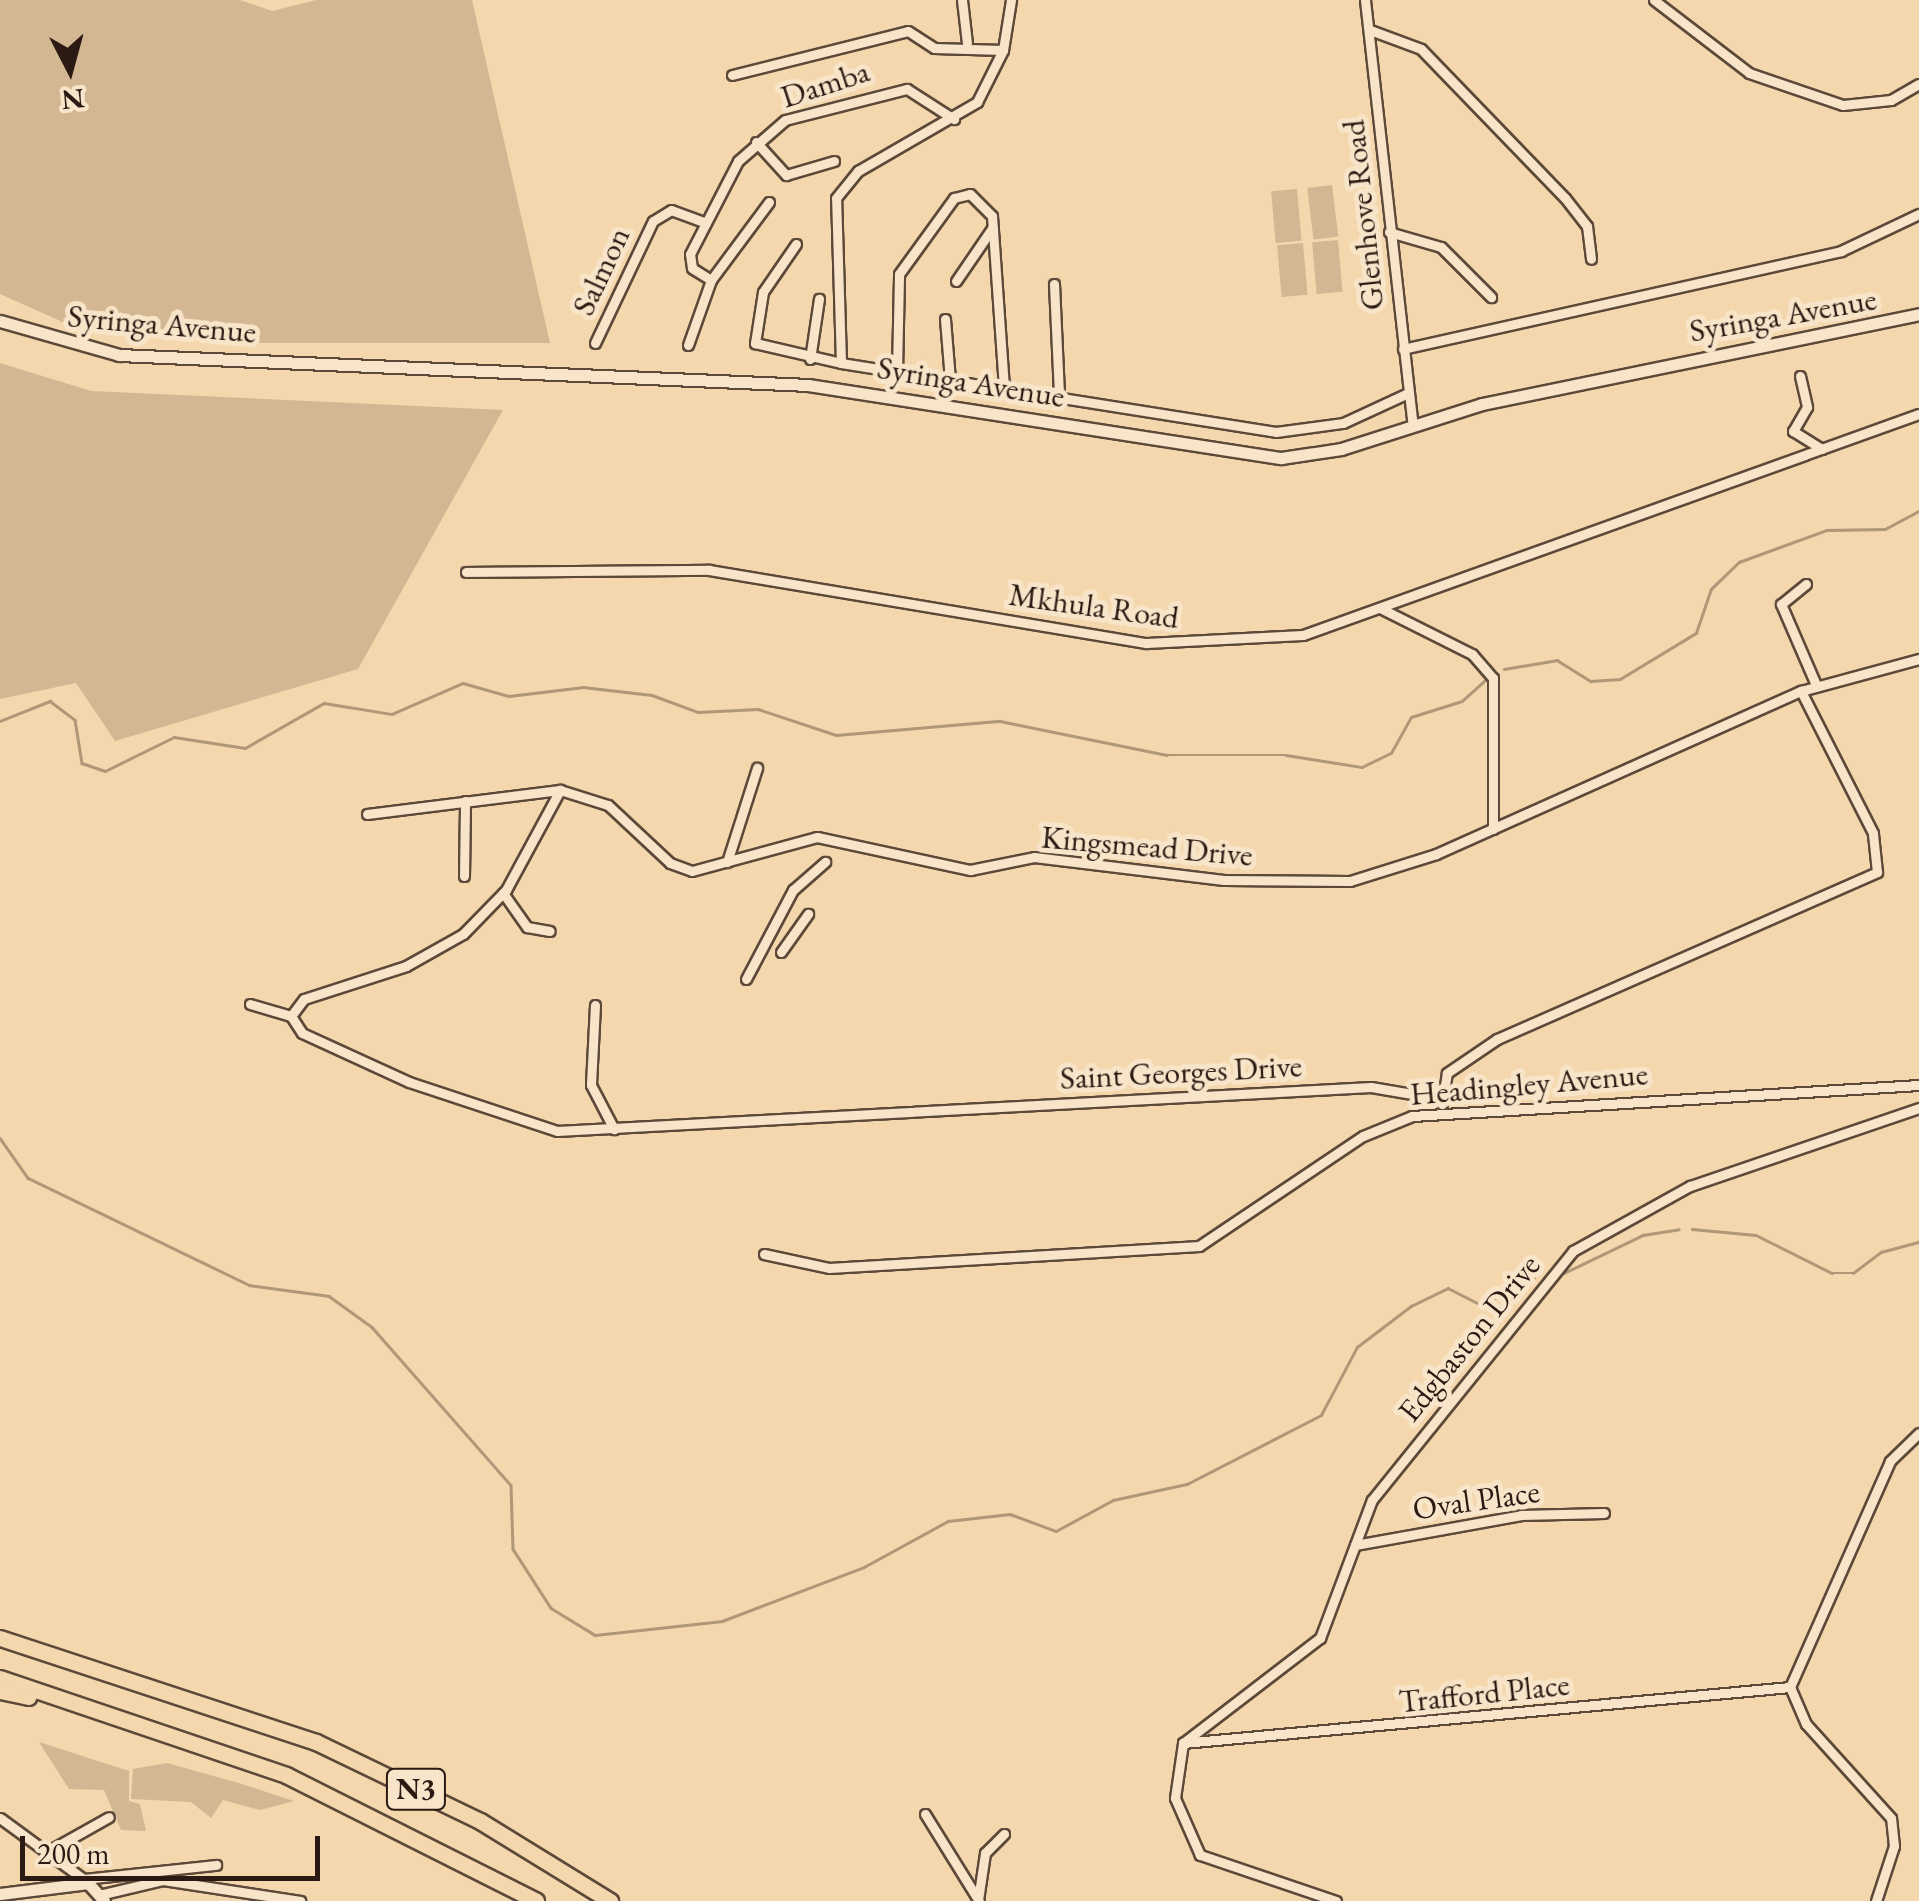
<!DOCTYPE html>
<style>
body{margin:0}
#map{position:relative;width:1919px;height:1901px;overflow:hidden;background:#f4d7ac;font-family:"EB Garamond",serif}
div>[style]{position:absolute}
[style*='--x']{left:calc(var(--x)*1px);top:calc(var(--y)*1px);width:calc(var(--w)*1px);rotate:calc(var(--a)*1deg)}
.green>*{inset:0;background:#d2b792;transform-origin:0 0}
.stream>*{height:2.5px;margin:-1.25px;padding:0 1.25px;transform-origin:1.25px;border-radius:1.25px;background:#af9778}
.roads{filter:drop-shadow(2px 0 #5c4939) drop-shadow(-2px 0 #5c4939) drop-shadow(0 2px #5c4939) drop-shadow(0 -2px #5c4939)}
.minor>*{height:9px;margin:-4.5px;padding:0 4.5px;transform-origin:4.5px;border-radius:4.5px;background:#f8e5c9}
.tertiary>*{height:11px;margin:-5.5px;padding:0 5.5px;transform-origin:5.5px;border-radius:5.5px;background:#f8e5c9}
.motorway>*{height:15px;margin:-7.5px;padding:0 7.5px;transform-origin:7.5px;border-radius:7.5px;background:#f4d7ac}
span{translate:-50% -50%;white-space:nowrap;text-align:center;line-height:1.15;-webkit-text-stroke:10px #f8e5c9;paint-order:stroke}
.shield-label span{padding:2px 8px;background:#f8e5c9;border:2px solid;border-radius:8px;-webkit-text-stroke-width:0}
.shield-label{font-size:30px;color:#2a1a13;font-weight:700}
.street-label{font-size:32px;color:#2a1a13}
.north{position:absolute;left:20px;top:20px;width:100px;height:100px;-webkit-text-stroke:8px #f8e5c9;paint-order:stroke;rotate:174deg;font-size:28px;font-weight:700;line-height:40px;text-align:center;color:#2a1a13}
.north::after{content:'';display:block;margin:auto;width:35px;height:45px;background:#2a1a13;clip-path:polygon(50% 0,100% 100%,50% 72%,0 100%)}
.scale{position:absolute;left:20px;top:1836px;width:300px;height:45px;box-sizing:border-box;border:5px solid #2a1a13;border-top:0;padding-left:12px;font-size:30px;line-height:35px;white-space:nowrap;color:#2a1a13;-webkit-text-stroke:8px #f8e5c9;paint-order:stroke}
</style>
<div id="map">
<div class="green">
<div style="clip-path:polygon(0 0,240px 0,272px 11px,316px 0,472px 0,550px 343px,261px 343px,85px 332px,0 294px)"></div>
<div style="left:1332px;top:185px;width:52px;height:25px;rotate:83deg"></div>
<div style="left:1297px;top:189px;width:52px;height:26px;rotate:85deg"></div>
<div style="left:1338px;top:240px;width:52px;height:26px;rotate:85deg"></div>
<div style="left:1303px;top:243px;width:52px;height:26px;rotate:85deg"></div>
<div style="clip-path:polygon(0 363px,91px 391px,503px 410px,358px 669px,115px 741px,76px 683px,0 699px)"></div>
<div style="clip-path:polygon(39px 1742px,129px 1771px,129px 1801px,140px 1804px,146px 1831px,121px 1830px,104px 1790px,69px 1789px)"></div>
<div style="clip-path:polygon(167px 1763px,242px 1784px,294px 1801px,260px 1810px,223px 1800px,211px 1818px,191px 1802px,131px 1799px,133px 1769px)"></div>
</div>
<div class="stream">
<div style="--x:1504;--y:669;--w:54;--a:-9.6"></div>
<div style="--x:1557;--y:660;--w:40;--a:32"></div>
<div style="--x:1591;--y:681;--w:29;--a:-4"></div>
<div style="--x:1620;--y:679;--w:89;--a:-31.2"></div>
<div style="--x:1696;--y:633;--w:46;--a:-71.2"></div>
<div style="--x:1711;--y:589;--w:39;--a:-44"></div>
<div style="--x:1739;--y:562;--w:94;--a:-20"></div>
<div style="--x:1827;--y:530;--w:58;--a:-1"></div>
<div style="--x:1885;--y:529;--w:38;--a:-28"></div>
<div style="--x:0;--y:721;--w:54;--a:-21.8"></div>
<div style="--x:50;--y:701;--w:31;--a:37"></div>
<div style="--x:75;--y:720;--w:44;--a:80.8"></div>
<div style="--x:82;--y:763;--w:24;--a:19"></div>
<div style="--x:105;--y:771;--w:77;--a:-26.2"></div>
<div style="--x:174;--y:737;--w:72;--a:8.8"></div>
<div style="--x:245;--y:748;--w:91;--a:-29.7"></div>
<div style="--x:324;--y:703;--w:69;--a:9.2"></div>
<div style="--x:392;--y:714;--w:77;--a:-23.6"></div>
<div style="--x:463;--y:683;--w:48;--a:15.8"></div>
<div style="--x:509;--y:696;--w:75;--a:-6.9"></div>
<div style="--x:583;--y:687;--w:69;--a:6.6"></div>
<div style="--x:652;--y:695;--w:49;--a:20.3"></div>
<div style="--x:698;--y:712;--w:60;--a:-2.9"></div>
<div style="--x:758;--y:709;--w:82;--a:18.4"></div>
<div style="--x:836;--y:735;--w:165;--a:-4.9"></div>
<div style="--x:1000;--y:721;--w:170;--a:11.5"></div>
<div style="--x:1167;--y:755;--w:119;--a:0"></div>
<div style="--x:1286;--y:755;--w:77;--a:9"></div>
<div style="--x:1362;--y:767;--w:32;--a:-26"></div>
<div style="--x:1391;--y:753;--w:41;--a:-60.9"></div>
<div style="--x:1411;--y:717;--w:53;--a:-17.4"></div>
<div style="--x:1462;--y:701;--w:31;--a:-42"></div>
<div style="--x:0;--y:1138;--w:49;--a:55"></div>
<div style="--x:28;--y:1178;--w:246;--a:25.8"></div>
<div style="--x:249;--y:1285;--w:81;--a:7.8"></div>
<div style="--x:329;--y:1296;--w:53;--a:35.8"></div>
<div style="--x:372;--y:1327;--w:210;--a:48.7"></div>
<div style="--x:511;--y:1485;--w:64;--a:88.2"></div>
<div style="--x:513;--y:1549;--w:70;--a:57.2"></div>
<div style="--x:551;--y:1608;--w:52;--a:31.5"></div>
<div style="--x:595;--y:1635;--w:128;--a:-6.3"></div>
<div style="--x:722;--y:1621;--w:152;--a:-20.8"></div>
<div style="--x:864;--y:1567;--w:96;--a:-28.7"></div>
<div style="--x:948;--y:1521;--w:62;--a:-6.4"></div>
<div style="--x:1010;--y:1514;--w:49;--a:20.3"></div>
<div style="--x:1056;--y:1531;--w:65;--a:-28.5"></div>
<div style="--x:1113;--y:1500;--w:76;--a:-12.2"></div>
<div style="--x:1187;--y:1484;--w:151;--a:-27.2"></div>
<div style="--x:1321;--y:1415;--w:77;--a:-62.1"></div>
<div style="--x:1357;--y:1347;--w:68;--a:-37.2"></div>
<div style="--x:1411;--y:1306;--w:41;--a:-25.9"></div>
<div style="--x:1448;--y:1288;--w:37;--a:27"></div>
<div style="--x:1481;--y:1305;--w:59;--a:-27"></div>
<div style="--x:1692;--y:1229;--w:64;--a:5.4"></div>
<div style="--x:1756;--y:1235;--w:85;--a:26.6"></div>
<div style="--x:1832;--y:1273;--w:21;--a:0"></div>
<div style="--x:1853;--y:1273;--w:35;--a:-37"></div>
<div style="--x:1881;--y:1252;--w:39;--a:-15"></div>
<div style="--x:1564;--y:1273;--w:88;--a:-25.7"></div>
<div style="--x:1643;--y:1235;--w:36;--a:-9"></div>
</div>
<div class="roads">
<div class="minor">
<div style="--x:962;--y:0;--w:43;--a:83.4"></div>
<div style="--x:1365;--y:0;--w:428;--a:83.6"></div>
<div style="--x:1654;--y:0;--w:120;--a:37.5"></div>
<div style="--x:1749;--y:73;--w:99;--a:18.8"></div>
<div style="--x:1843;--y:105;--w:48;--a:-5.9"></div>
<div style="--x:1891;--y:100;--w:32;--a:-30"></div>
<div style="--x:1370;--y:30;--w:54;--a:20.4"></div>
<div style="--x:1421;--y:49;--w:207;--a:46"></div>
<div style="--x:1565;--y:198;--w:36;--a:52"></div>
<div style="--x:1587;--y:226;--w:33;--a:83"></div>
<div style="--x:732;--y:75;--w:181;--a:-14"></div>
<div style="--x:908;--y:31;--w:31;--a:33"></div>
<div style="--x:934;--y:48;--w:69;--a:1.7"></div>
<div style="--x:756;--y:142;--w:45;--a:47.7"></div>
<div style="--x:786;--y:175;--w:50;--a:-16.3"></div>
<div style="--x:769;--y:202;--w:97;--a:126.6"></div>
<div style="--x:711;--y:280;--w:22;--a:-148"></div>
<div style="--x:692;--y:268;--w:14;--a:-98"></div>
<div style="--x:690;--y:254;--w:105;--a:-62.7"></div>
<div style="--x:738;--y:161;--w:62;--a:-41.1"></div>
<div style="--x:785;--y:120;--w:126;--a:-14.3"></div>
<div style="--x:907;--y:89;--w:56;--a:32.6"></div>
<div style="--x:1389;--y:232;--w:54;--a:16.1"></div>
<div style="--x:1441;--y:247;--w:71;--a:45"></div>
<div style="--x:796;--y:244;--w:58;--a:124.5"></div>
<div style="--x:763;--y:292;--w:52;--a:98.9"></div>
<div style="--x:755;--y:343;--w:88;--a:13.1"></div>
<div style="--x:841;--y:363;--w:165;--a:-91.7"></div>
<div style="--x:836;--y:198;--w:35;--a:-51"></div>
<div style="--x:858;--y:171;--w:138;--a:-30.1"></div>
<div style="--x:977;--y:102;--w:58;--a:-63.4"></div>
<div style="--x:1003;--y:50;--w:51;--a:-80.9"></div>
<div style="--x:956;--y:281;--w:65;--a:-55.6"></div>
<div style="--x:1054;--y:284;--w:112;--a:87.4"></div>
<div style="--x:945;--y:319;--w:61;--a:85.3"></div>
<div style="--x:595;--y:343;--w:135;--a:-64.6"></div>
<div style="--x:653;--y:221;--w:21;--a:-31"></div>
<div style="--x:671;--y:210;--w:37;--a:20"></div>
<div style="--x:688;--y:345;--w:69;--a:-70.5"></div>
<div style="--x:1403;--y:349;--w:449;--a:-12.6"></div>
<div style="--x:1841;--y:251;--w:86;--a:-25.4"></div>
<div style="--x:810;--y:359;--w:61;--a:-81.5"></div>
<div style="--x:841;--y:363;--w:440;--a:9"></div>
<div style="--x:1276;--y:432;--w:68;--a:-7.7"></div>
<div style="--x:1343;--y:423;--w:72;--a:-24.8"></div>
<div style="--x:897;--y:372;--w:98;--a:-88.8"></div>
<div style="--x:899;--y:274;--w:94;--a:-54.1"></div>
<div style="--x:954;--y:198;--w:16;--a:-14"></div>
<div style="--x:970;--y:194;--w:31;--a:45"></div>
<div style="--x:992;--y:216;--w:172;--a:86"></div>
<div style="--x:1800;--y:376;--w:32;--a:77"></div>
<div style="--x:1807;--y:407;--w:28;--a:120"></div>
<div style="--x:1793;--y:431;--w:34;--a:32"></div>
<div style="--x:466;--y:572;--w:243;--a:-0.5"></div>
<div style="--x:709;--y:570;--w:443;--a:9.5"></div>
<div style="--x:1146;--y:643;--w:157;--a:-2.9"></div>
<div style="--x:1303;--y:635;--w:654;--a:-19.74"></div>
<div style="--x:1806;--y:584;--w:32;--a:141"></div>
<div style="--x:1781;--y:604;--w:88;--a:66.6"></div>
<div style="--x:1382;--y:609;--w:101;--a:26.6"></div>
<div style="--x:1472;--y:654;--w:32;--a:49"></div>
<div style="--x:1493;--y:678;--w:151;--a:90"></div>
<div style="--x:367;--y:814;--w:194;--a:-7.1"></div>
<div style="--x:560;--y:790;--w:50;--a:17.4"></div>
<div style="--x:608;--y:805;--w:85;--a:43.1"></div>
<div style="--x:670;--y:863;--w:23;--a:20"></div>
<div style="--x:692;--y:871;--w:130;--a:-15.2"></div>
<div style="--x:817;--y:837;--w:157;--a:12.2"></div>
<div style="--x:970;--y:870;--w:65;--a:-11.5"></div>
<div style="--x:1034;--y:857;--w:191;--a:6.9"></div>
<div style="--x:1224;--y:880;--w:126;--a:0.5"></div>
<div style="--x:1350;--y:881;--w:90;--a:-17.4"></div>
<div style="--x:1436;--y:854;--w:400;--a:-24.1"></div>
<div style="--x:1801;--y:691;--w:122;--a:-15.2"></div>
<div style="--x:727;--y:862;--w:99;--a:-72.3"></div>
<div style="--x:464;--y:876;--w:75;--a:-89.2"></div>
<div style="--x:503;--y:893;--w:42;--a:54.8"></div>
<div style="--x:527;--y:927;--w:23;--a:10"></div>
<div style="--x:781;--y:952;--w:47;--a:-54.6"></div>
<div style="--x:746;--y:979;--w:101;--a:-62.2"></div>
<div style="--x:793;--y:890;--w:43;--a:-41.2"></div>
<div style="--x:250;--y:1004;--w:43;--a:16.3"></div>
<div style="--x:595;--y:1005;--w:80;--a:92.9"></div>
<div style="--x:591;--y:1085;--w:50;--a:62.4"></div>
<div style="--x:291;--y:1016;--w:20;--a:57"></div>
<div style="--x:302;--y:1033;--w:118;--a:24.6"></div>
<div style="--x:409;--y:1082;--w:156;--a:18.3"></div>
<div style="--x:557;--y:1131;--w:815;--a:-3.09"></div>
<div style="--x:1371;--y:1087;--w:71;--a:9.7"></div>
<div style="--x:291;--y:1016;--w:21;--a:-53"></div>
<div style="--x:304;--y:999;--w:107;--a:-17.9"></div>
<div style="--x:406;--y:966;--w:65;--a:-29.3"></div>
<div style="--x:463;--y:934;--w:62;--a:-45.7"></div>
<div style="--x:506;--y:890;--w:114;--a:-61.6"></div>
<div style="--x:1442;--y:1104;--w:31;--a:-81"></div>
<div style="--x:1447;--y:1073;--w:60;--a:-34.2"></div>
<div style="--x:1497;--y:1039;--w:415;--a:-23.7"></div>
<div style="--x:1877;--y:872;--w:39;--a:-96"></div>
<div style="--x:1873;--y:833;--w:159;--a:-116.9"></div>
<div style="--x:764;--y:1254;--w:66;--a:12.2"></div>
<div style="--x:829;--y:1268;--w:371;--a:-3.4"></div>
<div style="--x:1199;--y:1246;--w:197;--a:-33.9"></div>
<div style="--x:1363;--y:1136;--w:53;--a:-22.2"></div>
<div style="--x:1412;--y:1116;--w:508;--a:-3.5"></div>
<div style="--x:1355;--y:1545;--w:169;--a:-10.2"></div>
<div style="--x:1521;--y:1515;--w:83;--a:-1.4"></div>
<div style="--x:1183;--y:1743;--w:610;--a:-5.27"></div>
<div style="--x:925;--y:1814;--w:102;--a:58.2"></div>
<div style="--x:0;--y:1818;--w:107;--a:36.2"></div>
<div style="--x:52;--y:1849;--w:65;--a:-29.3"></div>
<div style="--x:84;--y:1879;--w:133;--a:-6.1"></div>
<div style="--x:99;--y:1895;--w:66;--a:-13.2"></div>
<div style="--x:163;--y:1880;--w:139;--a:8.7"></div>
<div style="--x:978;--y:1900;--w:48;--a:-81.5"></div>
<div style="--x:985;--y:1853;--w:27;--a:-45"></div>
<div style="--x:1336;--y:1901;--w:144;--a:-161.3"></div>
<div style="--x:1200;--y:1855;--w:62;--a:-113.7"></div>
<div style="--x:1175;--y:1798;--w:56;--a:-81.7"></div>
<div style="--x:1183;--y:1743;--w:173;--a:-37.5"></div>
<div style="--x:1320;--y:1638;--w:147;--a:-69.4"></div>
<div style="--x:1372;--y:1500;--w:320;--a:-51.1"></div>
<div style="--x:1573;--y:1251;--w:134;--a:-29.1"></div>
<div style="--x:1690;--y:1186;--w:242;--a:-18.8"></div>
<div style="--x:1876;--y:1901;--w:58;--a:-71.9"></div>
<div style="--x:1894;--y:1846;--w:28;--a:-96"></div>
<div style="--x:1891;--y:1818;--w:127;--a:-132.1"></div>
<div style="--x:1806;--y:1724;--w:40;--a:-113.4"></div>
<div style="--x:1790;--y:1687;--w:247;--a:-66.1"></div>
<div style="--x:1890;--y:1461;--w:40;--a:-44"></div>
</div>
<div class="tertiary">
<div style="--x:0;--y:321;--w:124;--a:15.9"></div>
<div style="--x:119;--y:355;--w:690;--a:2.49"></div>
<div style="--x:808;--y:385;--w:479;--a:8.8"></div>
<div style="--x:1281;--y:458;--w:61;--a:-8.5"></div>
<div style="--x:1341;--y:449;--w:148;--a:-17.7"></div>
<div style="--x:1482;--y:404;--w:446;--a:-11.6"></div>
<div style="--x:0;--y:1894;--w:89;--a:-7.1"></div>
<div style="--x:88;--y:1883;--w:24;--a:48"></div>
</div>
<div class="motorway">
<div style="--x:0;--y:1638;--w:333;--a:18.2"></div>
<div style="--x:316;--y:1742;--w:182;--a:25.7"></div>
<div style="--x:480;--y:1821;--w:153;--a:31.6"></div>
<div style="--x:0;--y:1678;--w:302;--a:18.7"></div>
<div style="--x:286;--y:1775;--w:280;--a:26.7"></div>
<div style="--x:0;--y:1691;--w:29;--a:12"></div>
</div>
</div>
<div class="shield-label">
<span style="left:416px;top:1789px">N3</span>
</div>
<div class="street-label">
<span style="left:825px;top:84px;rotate:-18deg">Damba</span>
<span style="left:1363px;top:215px;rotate:-96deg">Glenhove Road</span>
<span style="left:601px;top:271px;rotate:-65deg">Salmon</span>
<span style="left:1783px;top:315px;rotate:-10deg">Syringa Avenue</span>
<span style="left:162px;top:324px;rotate:5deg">Syringa Avenue</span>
<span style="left:971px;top:382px;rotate:9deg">Syringa Avenue</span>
<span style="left:1094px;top:606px;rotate:8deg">Mkhula Road</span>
<span style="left:1147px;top:846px;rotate:5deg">Kingsmead Drive</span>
<span style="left:1181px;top:1072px;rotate:-3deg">Saint Georges Drive</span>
<span style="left:1529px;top:1084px;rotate:-5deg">Headingley Avenue</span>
<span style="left:1469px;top:1338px;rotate:-51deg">Edgbaston Drive</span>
<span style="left:1476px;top:1500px;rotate:-8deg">Oval Place</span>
<span style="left:1484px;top:1693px;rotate:-6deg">Trafford Place</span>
</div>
<div class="north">N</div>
<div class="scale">200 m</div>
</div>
